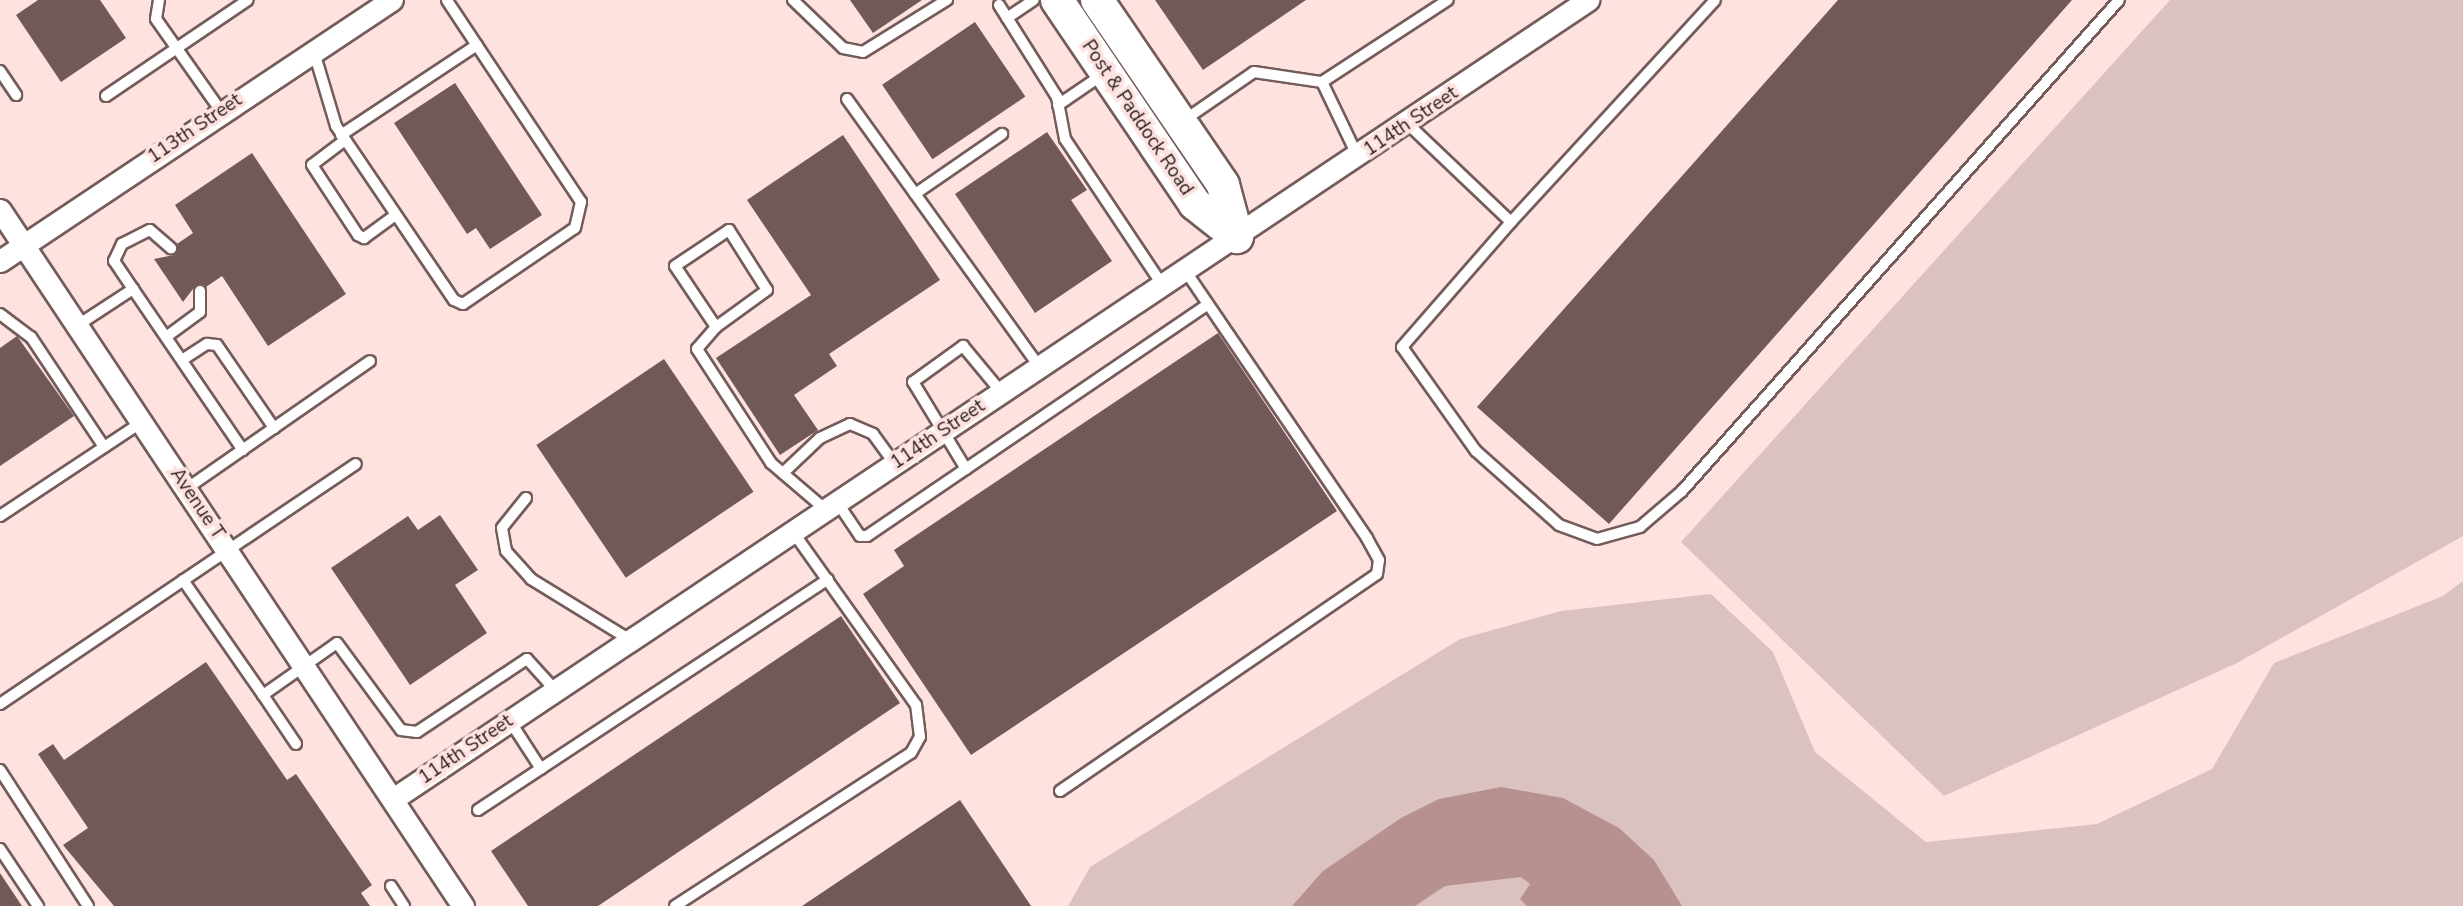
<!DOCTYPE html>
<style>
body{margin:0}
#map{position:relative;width:2463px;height:906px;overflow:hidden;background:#fde2e0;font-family:"Nunito Sans",sans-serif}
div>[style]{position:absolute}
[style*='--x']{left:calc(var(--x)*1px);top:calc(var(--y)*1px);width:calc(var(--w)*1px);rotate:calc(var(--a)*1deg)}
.green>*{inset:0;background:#dbc2c0}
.water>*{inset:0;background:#b6918f}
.building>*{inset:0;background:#705958;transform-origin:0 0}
.roads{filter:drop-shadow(2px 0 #735c5a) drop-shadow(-2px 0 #735c5a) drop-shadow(0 2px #735c5a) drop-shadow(0 -2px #735c5a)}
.lane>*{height:10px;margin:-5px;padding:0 5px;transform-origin:5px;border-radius:5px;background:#fff}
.street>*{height:21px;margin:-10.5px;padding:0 10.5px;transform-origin:10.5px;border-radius:10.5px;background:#fff}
.secondary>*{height:32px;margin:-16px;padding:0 16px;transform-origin:16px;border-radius:16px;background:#fff}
span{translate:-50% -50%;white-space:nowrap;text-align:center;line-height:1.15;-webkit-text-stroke:7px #fde2e0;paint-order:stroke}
.street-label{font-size:19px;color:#271d1d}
</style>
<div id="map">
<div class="green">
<div style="clip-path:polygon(2170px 0,2463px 0,2463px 536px,2237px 663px,1944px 796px,1681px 542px)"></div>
<div style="clip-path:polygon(2463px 581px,2463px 906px,1068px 906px,1090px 867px,1460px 639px,1561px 611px,1711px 594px,1773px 652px,1815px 752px,1926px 842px,2097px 824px,2212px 769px,2274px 663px,2443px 596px)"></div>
</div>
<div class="water">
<div style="clip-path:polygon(1501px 787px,1563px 798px,1619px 828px,1654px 860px,1682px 906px,1527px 906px,1520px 899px,1530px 884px,1521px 877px,1445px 886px,1415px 906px,1292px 906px,1323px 871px,1401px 818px,1439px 799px)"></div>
</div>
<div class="building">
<div style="clip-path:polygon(38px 0,100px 0,126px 38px,61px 82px,16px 15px)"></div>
<div style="clip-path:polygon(850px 0,922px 0,873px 33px)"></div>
<div style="clip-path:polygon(1155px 0,1306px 0,1203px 70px)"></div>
<div style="clip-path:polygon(1838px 0,2072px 0,1609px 524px,1477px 407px)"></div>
<div style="left:975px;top:22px;width:90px;height:112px;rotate:56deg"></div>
<div style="clip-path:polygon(455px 83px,542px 215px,490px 249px,476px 228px,467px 234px,394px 123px)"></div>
<div style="clip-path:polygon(1047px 132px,1087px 190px,1071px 200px,1112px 261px,1035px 313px,955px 194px)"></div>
<div style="clip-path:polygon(843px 135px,940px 280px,829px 354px,837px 366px,794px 395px,818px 430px,780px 455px,716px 358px,811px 295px,747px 200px)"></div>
<div style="clip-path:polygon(252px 153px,346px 294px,268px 346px,222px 276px,206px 287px,196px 285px,183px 302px,154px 259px,174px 255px,177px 244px,193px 233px,175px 205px)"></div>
<div style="clip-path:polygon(1218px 333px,1337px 511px,971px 755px,863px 594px,904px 566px,894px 550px)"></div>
<div style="clip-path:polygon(17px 336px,74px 416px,0 466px,0 348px)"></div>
<div style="left:664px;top:359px;width:160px;height:154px;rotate:56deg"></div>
<div style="clip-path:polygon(440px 515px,478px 570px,455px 585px,487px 633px,410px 685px,331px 568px,408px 516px,418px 530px)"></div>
<div style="clip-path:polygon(841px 616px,900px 703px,598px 906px,528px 906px,491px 851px)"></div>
<div style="clip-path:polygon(206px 662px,287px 780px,296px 774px,372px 885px,361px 893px,370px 906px,114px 906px,63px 845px,88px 828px,38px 754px,53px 744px,64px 760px)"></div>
<div style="clip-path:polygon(960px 800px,1031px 906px,802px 906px)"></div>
<div style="clip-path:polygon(0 873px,22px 906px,0 906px)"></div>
</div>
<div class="roads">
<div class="lane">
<div style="--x:159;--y:0;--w:19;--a:99"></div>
<div style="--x:156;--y:19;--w:113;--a:54.8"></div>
<div style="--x:793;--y:0;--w:69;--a:43.8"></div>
<div style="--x:843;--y:48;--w:20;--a:11"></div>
<div style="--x:863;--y:52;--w:99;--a:-31.8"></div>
<div style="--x:999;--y:5;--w:109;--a:57.8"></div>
<div style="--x:1057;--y:97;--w:43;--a:79.2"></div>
<div style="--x:1065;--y:139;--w:177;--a:56.3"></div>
<div style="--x:1007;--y:18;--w:32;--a:-34"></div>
<div style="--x:314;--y:52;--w:77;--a:73.4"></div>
<div style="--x:336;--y:126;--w:210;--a:55.9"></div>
<div style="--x:454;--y:300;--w:10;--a:24"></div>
<div style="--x:463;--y:304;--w:135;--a:-34.2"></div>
<div style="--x:575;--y:228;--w:27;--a:-77"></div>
<div style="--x:581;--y:202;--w:242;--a:-123.6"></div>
<div style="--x:0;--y:71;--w:29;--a:56"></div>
<div style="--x:106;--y:96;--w:171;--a:-34.1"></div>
<div style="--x:847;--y:99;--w:331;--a:54.3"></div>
<div style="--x:1058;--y:105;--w:53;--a:-34.3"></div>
<div style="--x:1183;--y:121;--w:86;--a:-34.6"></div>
<div style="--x:1254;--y:72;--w:69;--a:8.4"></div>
<div style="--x:1408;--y:124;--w:142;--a:43.6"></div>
<div style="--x:1511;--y:222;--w:301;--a:-47.4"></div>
<div style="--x:341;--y:135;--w:163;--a:-33.5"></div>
<div style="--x:345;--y:140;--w:41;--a:142.9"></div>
<div style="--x:312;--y:165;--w:84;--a:56.7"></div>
<div style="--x:358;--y:235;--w:7;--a:27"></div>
<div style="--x:364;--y:238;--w:39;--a:-36"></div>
<div style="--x:1358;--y:157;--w:83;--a:-115.6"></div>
<div style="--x:1322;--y:82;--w:150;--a:-33.1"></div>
<div style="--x:915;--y:194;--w:106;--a:-34.6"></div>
<div style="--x:1511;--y:222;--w:166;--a:131.1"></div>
<div style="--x:1402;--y:347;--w:128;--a:54.6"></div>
<div style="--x:1476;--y:451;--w:111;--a:41.7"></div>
<div style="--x:1559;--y:525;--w:40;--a:20.2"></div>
<div style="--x:1597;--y:539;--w:45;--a:-15.6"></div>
<div style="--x:1640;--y:527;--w:55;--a:-40.6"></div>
<div style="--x:1682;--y:491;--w:657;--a:-48.33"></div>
<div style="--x:133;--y:289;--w:34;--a:-124"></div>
<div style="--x:114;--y:261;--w:19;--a:-65"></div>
<div style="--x:122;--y:244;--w:31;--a:-27"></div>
<div style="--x:150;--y:230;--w:28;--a:41"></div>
<div style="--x:0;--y:314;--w:39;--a:37"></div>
<div style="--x:31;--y:337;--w:132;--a:56.4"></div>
<div style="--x:78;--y:325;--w:66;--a:-33.2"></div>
<div style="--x:133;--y:289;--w:195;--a:55.7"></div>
<div style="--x:716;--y:327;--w:73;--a:-123.9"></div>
<div style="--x:675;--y:266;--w:65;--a:-33.7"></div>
<div style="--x:729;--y:230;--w:71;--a:57.7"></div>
<div style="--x:767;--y:290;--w:63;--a:144"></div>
<div style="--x:716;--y:327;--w:29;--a:131"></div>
<div style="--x:697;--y:349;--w:136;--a:57"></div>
<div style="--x:771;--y:463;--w:72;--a:40.5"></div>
<div style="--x:166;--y:337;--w:42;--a:-36.3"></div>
<div style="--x:200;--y:312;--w:21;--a:-90"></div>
<div style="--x:182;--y:360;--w:30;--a:-33"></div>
<div style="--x:207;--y:344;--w:10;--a:6"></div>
<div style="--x:217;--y:345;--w:101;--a:55.5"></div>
<div style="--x:966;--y:469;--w:102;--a:-121.3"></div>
<div style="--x:913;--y:382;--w:62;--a:-35.8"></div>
<div style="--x:963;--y:346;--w:61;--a:50.3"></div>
<div style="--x:783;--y:473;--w:51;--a:-43.4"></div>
<div style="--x:820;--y:438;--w:33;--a:-25"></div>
<div style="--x:850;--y:424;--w:25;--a:23"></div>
<div style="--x:873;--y:434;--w:37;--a:54"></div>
<div style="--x:186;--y:489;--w:224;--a:-34.8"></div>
<div style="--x:526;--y:498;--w:38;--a:129"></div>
<div style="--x:502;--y:528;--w:23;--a:80"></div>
<div style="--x:506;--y:551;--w:38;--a:48"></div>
<div style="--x:531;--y:579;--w:116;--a:31.6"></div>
<div style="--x:837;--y:502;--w:41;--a:55.9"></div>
<div style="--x:860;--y:536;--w:7;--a:0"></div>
<div style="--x:867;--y:536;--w:412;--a:-34.2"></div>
<div style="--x:0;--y:516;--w:170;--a:-33.5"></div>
<div style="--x:183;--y:580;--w:140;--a:55.2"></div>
<div style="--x:263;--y:695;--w:90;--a:-35.1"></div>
<div style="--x:337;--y:643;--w:108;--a:53.7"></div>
<div style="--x:401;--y:730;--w:16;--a:7"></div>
<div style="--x:417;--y:732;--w:132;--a:-33.6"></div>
<div style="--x:527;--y:659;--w:42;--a:47.9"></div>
<div style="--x:263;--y:695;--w:59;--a:56"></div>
<div style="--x:0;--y:704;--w:429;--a:-34"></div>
<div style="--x:510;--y:721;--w:57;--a:57.1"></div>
<div style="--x:0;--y:770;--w:162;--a:57.1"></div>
<div style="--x:1060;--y:791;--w:384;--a:-34.4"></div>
<div style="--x:1377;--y:574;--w:14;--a:-82"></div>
<div style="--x:1379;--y:560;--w:25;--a:-119"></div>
<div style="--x:1367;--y:538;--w:322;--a:-124.2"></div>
<div style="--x:478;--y:810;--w:419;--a:-33.4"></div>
<div style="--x:0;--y:849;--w:69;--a:56.3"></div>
<div style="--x:391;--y:886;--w:24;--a:57"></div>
<div style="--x:675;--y:906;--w:281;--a:-33"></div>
<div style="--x:911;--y:753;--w:18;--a:-61"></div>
<div style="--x:920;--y:737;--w:32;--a:-97"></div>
<div style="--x:916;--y:705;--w:212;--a:-125.4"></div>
</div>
<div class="street">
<div style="--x:0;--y:210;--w:836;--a:56.37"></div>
<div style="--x:0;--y:261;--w:471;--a:-33.7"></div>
<div style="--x:393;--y:799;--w:1438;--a:-33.77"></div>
</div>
<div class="secondary">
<div style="--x:1057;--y:0;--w:246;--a:55.9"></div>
<div style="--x:1195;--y:204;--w:53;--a:38.2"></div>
<div style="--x:1097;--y:0;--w:224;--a:55.7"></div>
<div style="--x:1223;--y:185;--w:54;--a:74.9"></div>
</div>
</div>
<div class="street-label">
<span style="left:1137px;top:118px;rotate:56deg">Post &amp; Paddock Road</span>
<span style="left:1411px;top:122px;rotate:-34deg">114th Street</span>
<span style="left:195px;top:129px;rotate:-34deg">113th Street</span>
<span style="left:938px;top:435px;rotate:-34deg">114th Street</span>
<span style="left:197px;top:504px;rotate:56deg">Avenue T</span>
<span style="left:466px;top:750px;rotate:-34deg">114th Street</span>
</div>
</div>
